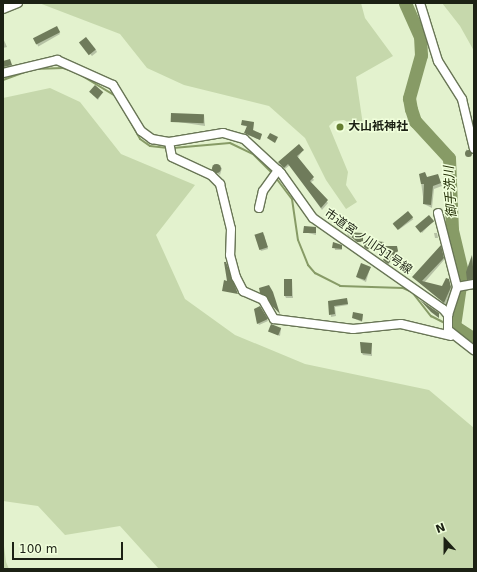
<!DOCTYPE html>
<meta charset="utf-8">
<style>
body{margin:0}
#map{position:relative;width:477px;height:572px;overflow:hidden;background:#e3f2ce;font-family:"DejaVu Sans","Noto Sans JP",sans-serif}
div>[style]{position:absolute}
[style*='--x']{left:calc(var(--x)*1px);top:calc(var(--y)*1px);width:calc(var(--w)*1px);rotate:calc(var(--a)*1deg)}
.green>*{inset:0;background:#c6d8ac}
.shadow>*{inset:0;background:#0003;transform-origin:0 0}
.stream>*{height:2px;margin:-1px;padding:0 1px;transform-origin:1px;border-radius:1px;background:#879b66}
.river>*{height:13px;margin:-6.5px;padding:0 6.5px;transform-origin:6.5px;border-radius:6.5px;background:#879b66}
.building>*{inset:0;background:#6f7b5b;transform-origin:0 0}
.round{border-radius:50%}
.roads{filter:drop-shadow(1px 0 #697656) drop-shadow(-1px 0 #697656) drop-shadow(0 1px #697656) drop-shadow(0 -1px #697656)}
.minor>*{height:8px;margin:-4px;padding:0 4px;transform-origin:4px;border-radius:4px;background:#fff}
.dots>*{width:11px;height:11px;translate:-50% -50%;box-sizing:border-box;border:2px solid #f0ffdb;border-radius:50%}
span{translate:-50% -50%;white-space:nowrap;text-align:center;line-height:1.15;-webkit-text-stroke:3px #f0ffdb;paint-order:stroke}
.poi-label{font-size:12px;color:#1c2114;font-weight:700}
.left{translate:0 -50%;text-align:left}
.street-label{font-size:12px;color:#1c2114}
.water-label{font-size:13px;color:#222f05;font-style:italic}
.frame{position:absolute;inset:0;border:4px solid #1c2114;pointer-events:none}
.north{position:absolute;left:425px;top:520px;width:40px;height:40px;-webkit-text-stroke:3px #f0ffdb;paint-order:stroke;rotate:339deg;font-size:11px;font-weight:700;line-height:16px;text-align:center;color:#1c2114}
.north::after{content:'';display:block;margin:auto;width:14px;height:18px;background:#1c2114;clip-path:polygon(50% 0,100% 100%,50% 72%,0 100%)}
.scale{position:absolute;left:12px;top:542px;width:111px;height:18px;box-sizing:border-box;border:2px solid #1c2114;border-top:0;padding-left:5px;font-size:12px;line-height:14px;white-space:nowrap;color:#1c2114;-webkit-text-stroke:3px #f0ffdb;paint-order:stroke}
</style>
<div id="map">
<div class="green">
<div style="clip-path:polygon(39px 3px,361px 3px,365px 18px,393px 56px,356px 77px,364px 132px,344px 120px,334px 121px,329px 126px,348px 172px,346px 185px,357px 202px,346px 209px,326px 180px,305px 138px,269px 106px,184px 85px,147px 68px,120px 34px)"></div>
<div style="clip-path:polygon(442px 3px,474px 3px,474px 51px,460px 26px)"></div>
<div style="clip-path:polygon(50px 88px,80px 102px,121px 154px,195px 185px,156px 235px,185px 299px,235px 335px,305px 364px,429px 390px,474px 428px,474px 569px,159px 569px,120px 526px,65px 535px,38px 506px,3px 501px,3px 98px)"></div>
<div style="clip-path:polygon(3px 538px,6px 562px,9px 569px,3px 569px)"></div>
</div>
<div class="shadow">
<div style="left:56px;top:27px;width:8px;height:25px;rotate:60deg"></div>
<div style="clip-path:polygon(3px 38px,7px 47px,3px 48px)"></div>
<div style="clip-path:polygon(81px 44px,96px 50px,97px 52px,92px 56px)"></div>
<div style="clip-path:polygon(3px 62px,10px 62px,12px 67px,3px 69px)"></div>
<div style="clip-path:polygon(102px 93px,98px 100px,92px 94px)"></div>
<div style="clip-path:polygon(204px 115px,205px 126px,172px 121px)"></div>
<div style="clip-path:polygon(254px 123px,253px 131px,262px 134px,260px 140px,246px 134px,248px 127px,242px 125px)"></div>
<div style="clip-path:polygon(466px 149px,471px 155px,467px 157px)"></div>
<div style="clip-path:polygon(303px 150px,297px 159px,314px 180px,310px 183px,328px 203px,322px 210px,290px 165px,285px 169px,281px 164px)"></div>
<div style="clip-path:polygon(214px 164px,222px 168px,220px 175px,212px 170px)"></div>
<div style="clip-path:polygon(425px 173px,427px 178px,438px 175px,442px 186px,434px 189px,432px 208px,424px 204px,420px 175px)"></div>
<div style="left:408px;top:212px;width:9px;height:18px;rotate:54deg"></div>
<div style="clip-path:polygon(433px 221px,422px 233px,418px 228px)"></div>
<div style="clip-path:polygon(316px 228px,316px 235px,304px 232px)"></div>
<div style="clip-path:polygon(347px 233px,363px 234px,363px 243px,348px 236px)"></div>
<div style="clip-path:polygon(434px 233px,437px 233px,438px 238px,435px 238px)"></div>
<div style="clip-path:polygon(264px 235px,268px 249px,261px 251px,260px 249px)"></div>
<div style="clip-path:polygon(334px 243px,341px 246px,342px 250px,335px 250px)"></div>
<div style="clip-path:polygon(383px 243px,383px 247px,397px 248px,389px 264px,384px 260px,388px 253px,365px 247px)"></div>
<div style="clip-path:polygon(441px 249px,444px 260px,424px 283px,443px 287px,446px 280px,452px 290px,446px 305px,413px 277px)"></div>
<div style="clip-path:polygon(473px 257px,474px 280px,468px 281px,468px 280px)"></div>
<div style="clip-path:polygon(370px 268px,366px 282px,358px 278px,357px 277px)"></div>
<div style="clip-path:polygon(292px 280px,293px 298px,286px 298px,285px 296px)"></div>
<div style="clip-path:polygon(329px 301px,347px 301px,348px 305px,335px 307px,336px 316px,331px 317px)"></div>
<div style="clip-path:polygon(260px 307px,268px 321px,259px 325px,258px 323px)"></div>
<div style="clip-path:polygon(363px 315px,362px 322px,353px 318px)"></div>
<div style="clip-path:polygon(281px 329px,280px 336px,269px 331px)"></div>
<div style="clip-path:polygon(372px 344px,372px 356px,363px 355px,362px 353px)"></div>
</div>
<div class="stream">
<div style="--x:34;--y:69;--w:29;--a:-2"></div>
<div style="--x:63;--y:68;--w:10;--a:17"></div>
<div style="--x:79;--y:74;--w:41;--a:31"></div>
<div style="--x:3;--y:80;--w:29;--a:-20"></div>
<div style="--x:124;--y:110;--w:33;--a:61"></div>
<div style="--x:140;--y:139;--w:12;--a:35"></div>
<div style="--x:150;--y:146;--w:18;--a:6"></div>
<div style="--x:173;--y:148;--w:57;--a:-5"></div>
<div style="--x:230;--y:143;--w:25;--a:26"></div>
<div style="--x:253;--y:154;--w:28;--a:45"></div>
<div style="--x:276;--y:178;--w:26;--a:53"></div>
<div style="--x:292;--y:199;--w:41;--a:81.7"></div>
<div style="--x:298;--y:240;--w:27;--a:68"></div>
<div style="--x:308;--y:265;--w:11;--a:49"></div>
<div style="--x:315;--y:273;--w:28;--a:27"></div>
<div style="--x:340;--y:286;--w:63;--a:1.8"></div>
<div style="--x:403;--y:288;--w:10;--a:24"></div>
<div style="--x:412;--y:292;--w:31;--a:52"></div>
<div style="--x:431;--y:316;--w:16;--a:27"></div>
<div style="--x:449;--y:324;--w:5;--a:22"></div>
</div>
<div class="river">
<div style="--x:405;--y:3;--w:36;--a:66"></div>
<div style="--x:420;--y:36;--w:19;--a:87"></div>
<div style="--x:421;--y:55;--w:45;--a:105.6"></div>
<div style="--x:409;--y:98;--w:11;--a:80"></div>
<div style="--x:411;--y:109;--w:13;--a:72"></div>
<div style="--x:415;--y:121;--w:50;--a:47.4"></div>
<div style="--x:449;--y:158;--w:72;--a:87.6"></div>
<div style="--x:452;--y:230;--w:43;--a:76.6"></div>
<div style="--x:462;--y:272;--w:55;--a:98.4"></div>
<div style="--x:454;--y:326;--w:24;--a:33"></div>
</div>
<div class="building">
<div style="left:57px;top:26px;width:7px;height:27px;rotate:63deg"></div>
<div style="left:86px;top:37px;width:16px;height:9px;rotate:52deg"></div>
<div style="clip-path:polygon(10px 59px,12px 65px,3px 67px,3px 61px)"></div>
<div style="left:95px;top:85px;width:11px;height:9px;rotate:41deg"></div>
<div style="left:171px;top:113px;width:33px;height:9px;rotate:2deg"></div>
<div style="clip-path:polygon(242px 120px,254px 122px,253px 130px,262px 134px,260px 140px,244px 133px,247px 126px,241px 125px)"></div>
<div style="clip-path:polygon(270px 133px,278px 137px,275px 143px,267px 138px)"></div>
<div style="clip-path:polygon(299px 144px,304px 150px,297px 156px,314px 177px,310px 181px,328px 200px,321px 208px,288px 164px,284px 168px,278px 162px)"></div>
<div class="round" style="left:464.5px;top:149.5px;width:7px;height:7px"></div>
<div class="round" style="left:211.5px;top:163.5px;width:9px;height:9px"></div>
<div style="clip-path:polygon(425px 172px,427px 177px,438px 174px,441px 183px,433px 186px,431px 205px,423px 204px,424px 184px,421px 184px,419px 174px)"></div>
<div style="left:408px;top:211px;width:8px;height:20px;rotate:50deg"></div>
<div style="left:429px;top:215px;width:8px;height:18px;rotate:50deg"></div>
<div style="clip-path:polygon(304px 226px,316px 227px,316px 233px,303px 233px)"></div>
<div style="left:263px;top:232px;width:16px;height:9px;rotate:72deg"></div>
<div style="clip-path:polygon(346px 232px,363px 233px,363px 242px,357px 242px)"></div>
<div style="clip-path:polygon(365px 240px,384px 242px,383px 246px,397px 246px,398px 251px,388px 264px,383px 260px,387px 252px,367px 249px,364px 247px)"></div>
<div style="clip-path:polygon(333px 242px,342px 245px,342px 249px,332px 248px)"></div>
<div style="clip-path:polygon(441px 245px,444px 258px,422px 281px,442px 286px,446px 278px,449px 279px,451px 287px,444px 303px,412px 277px)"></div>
<div style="clip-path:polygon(472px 255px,474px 279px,467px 280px,466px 272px)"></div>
<div style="clip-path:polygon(224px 262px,226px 262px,238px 294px,222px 291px,224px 280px,227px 281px)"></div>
<div style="clip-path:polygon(361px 263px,371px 267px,365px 280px,356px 277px)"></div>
<div style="left:284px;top:279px;width:8px;height:17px"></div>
<div style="clip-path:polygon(269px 285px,273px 292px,280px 314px,260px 293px,259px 288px)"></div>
<div style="clip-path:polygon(347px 298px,348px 304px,334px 306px,335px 314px,329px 315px,328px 301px)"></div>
<div style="clip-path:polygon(420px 300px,439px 313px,439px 318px,431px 312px)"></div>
<div style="clip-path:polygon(260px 306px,268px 319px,257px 324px,254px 309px)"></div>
<div style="clip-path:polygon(353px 312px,363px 314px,362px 321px,352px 318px)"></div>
<div style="left:271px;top:324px;width:11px;height:8px;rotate:22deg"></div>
<div style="clip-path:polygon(360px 342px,372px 343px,371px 354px,361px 353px)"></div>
</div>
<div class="roads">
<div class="minor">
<div style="--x:420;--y:3;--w:61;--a:72.8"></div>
<div style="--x:438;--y:61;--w:45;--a:57.7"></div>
<div style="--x:462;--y:99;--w:51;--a:76.5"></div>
<div style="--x:3;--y:9;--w:16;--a:-22"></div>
<div style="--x:3;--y:73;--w:56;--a:-13.5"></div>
<div style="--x:57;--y:60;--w:61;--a:24.1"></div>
<div style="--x:113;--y:85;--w:54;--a:58.7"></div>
<div style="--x:141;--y:131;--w:14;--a:36"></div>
<div style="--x:152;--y:139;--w:17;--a:10"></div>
<div style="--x:169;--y:142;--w:55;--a:-9.5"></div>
<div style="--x:223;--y:133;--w:22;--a:16"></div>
<div style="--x:244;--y:139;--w:50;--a:42.6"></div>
<div style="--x:281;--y:173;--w:55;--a:54.6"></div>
<div style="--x:313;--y:218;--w:159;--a:35"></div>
<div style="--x:443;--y:309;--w:8;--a:50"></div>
<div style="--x:448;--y:315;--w:15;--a:90"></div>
<div style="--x:448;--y:330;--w:33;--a:38"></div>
<div style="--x:169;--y:142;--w:15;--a:79"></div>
<div style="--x:172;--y:157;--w:43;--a:24.8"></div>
<div style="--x:211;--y:175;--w:13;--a:45"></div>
<div style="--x:220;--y:184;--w:46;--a:76.3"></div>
<div style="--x:231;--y:229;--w:26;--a:92"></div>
<div style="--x:230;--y:255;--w:23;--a:75"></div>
<div style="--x:236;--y:277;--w:16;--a:63"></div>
<div style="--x:243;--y:291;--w:22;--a:24"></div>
<div style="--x:263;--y:300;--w:22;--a:60"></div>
<div style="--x:274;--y:319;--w:80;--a:7.2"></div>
<div style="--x:353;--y:329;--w:48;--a:-5.9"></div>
<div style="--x:401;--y:324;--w:51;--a:13.5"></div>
<div style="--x:259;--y:208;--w:17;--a:-77"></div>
<div style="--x:263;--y:191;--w:26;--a:-54"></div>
<div style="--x:438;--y:213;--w:76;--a:75.6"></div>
<div style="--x:448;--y:315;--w:29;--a:-72"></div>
<div style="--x:457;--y:287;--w:17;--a:-10"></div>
</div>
</div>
<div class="dots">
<div style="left:340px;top:127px;background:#657f32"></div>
</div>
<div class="poi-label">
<span class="left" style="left:348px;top:127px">大山衹神社</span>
</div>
<div class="street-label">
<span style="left:368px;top:242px;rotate:35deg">市道宮ノ川内1号線</span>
</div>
<div class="water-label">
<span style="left:451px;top:192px;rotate:-93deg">御手洗川</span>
</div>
<div class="frame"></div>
<div class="north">N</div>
<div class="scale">100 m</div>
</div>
